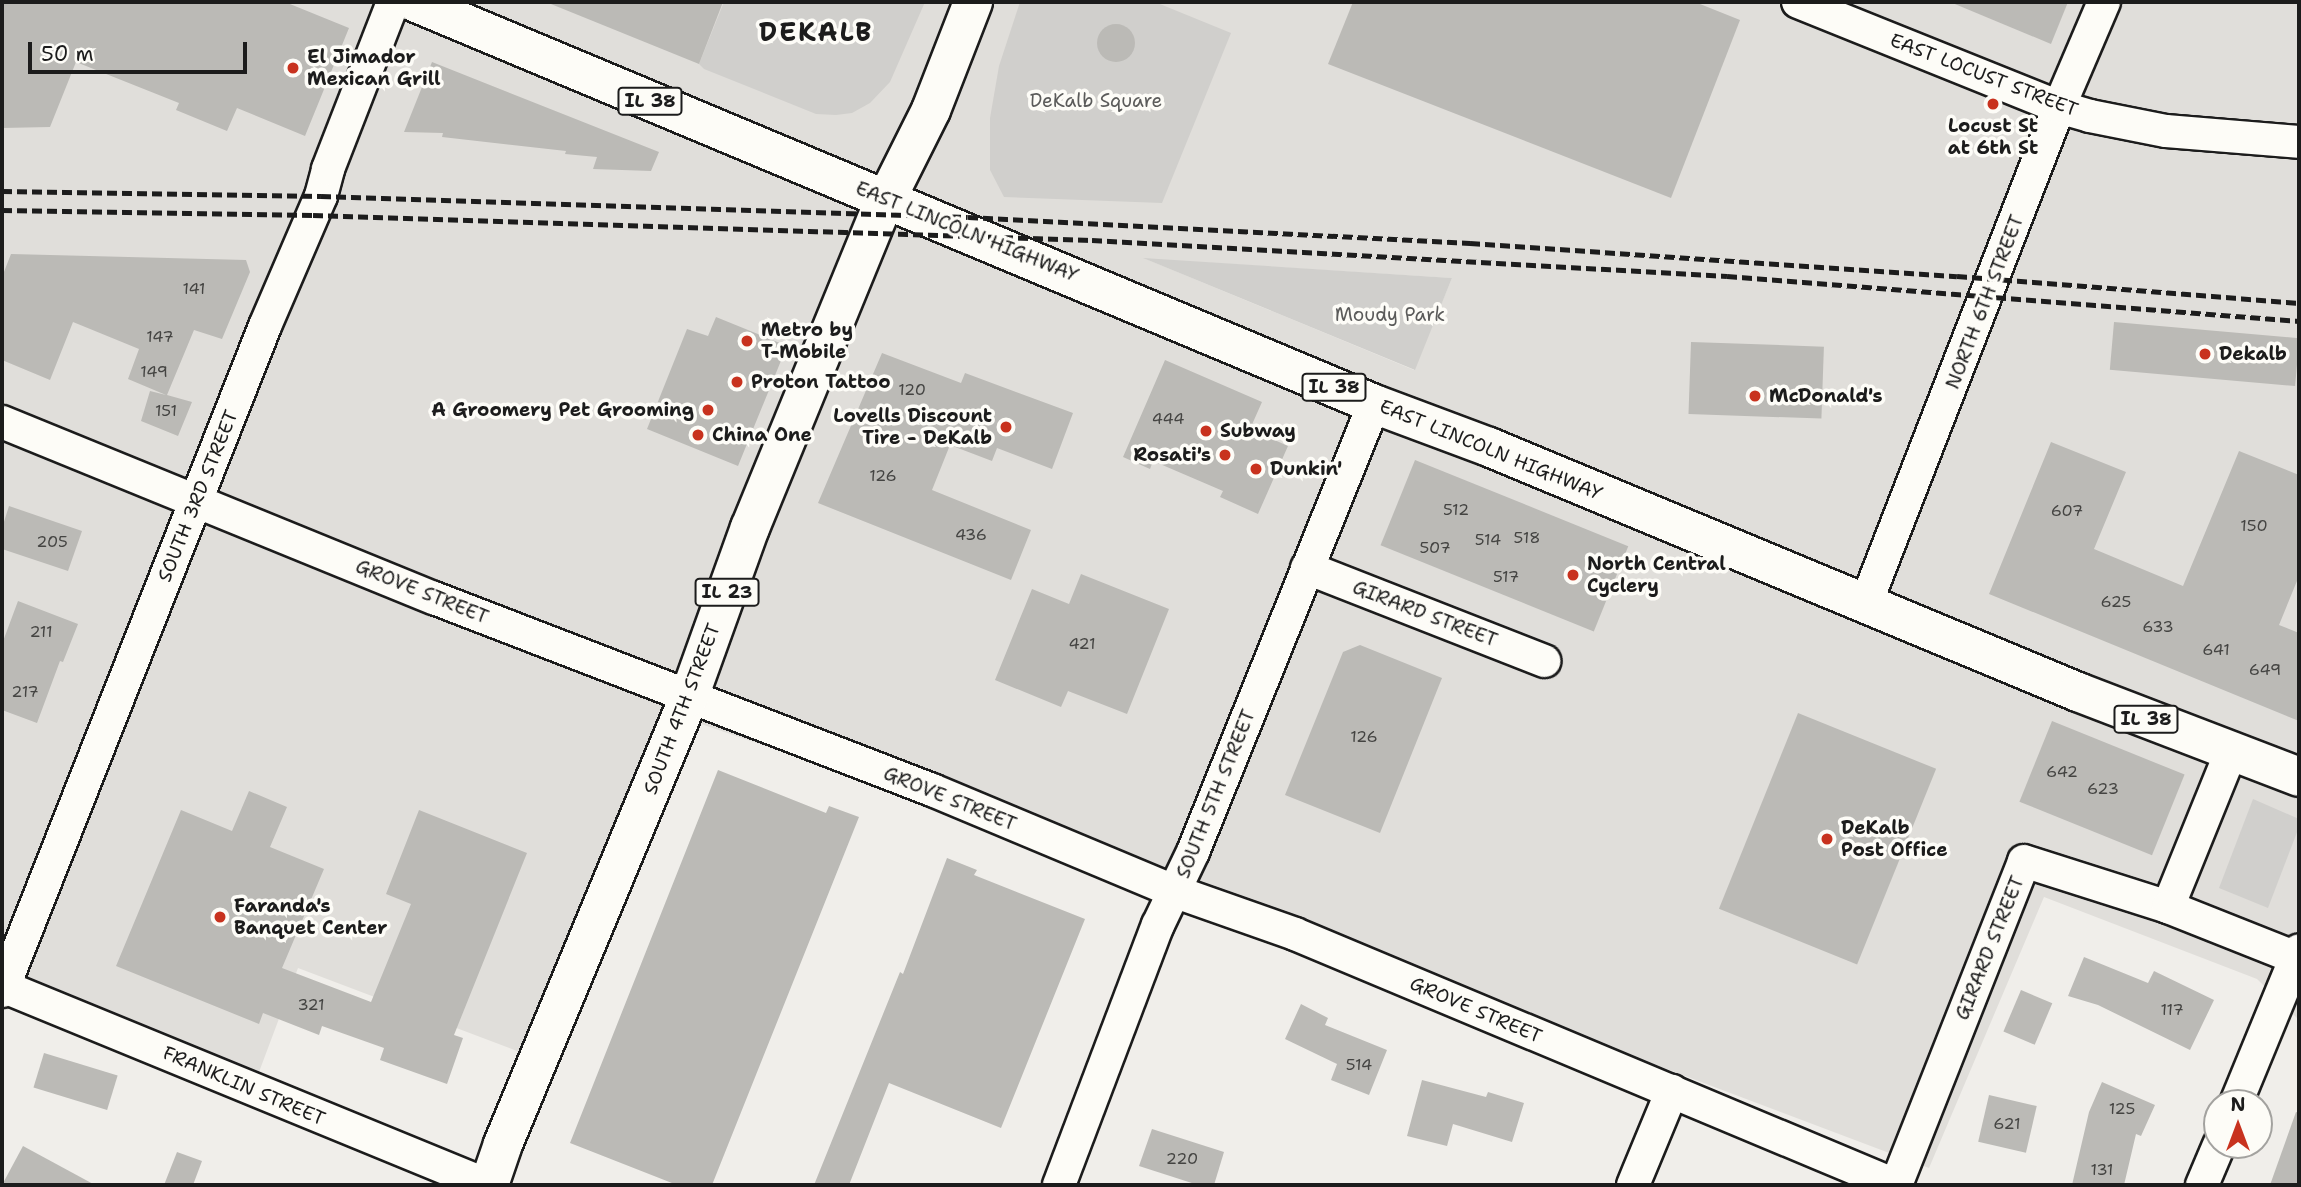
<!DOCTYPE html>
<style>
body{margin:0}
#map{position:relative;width:2301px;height:1187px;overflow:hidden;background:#f0eeea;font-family:"Shantell Sans",sans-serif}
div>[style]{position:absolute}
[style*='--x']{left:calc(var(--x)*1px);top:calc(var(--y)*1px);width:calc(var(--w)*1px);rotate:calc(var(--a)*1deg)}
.built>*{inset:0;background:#e0deda}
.green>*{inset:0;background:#d0cfcc}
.building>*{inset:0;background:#bbbab6;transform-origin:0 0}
.round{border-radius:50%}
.roads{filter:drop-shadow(2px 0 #1c1c1c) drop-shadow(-2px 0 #1c1c1c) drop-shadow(0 2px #1c1c1c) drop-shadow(0 -2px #1c1c1c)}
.minor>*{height:32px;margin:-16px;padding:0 16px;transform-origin:16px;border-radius:16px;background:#fdfcf7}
.primary>*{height:38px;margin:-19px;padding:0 19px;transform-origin:19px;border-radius:19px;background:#fdfcf7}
.rail>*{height:5px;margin-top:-2.5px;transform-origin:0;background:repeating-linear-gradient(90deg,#1c1c1c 0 10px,transparent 0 15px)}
.dots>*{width:19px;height:19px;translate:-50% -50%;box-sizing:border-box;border:4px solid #fdfcf7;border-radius:50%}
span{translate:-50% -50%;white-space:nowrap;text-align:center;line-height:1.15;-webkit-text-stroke:7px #fdfcf7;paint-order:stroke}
.number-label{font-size:16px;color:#444442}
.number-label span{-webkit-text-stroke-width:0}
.shield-label span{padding:2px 5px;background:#fdfcf7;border:2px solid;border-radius:5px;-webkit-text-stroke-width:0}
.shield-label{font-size:18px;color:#1c1c1c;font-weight:700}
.poi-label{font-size:19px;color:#1c1c1c;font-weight:700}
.left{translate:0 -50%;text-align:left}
.right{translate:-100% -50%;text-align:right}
.street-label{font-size:19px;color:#1c1c1c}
.park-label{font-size:19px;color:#5b5b5a}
.district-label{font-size:26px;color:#1c1c1c;font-weight:700;letter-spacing:2px}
.frame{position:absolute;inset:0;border:4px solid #1c1c1c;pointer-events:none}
.north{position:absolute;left:2203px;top:1089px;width:70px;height:70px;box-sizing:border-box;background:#fdfcf7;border:2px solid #a3a29f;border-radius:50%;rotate:0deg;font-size:19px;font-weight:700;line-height:28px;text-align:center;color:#1c1c1c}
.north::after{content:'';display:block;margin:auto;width:24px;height:32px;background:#c8321e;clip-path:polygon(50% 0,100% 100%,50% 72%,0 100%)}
.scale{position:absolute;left:28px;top:42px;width:219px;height:32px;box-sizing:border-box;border:4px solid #1c1c1c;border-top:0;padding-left:9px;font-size:21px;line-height:24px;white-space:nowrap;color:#1c1c1c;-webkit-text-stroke:5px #fdfcf7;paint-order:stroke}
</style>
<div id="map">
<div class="built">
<div style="clip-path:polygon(evenodd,2px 2px,2299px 2px,2299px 1020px,2257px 979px,2044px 897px,1929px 1168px,1248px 911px,663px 711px,525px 1054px,298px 968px,259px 1072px,2px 966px,2px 2px,1146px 259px,1451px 278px,1452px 278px,1414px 370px,1146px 259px)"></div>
</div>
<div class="green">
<div style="clip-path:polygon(724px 2px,925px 2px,890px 82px,870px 103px,852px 113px,836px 115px,816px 114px,704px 69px,699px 64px)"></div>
<div style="clip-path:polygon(1020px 2px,1155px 2px,1231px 33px,1162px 203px,1004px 197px,990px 170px,990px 118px,999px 66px)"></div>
<div style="clip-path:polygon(1143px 258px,1452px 278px,1415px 370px)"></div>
<div style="clip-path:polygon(2253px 799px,2299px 819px,2299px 827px,2268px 908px,2219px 888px)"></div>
</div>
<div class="building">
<div style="clip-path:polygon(2px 2px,285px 2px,349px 28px,305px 136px,237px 108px,227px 131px,176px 110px,179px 103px,76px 62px,50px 127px,2px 128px)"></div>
<div style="clip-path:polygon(546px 2px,723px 2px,699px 64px)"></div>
<div style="clip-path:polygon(1353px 2px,1695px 2px,1740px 20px,1671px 198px,1328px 64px)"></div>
<div style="clip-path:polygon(1950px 2px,2068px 2px,2051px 44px)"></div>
<div class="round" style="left:1097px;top:24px;width:38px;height:38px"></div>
<div style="clip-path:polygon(432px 62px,659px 152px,651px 171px,593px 169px,597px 157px,565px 154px,566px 151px,442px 137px,443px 133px,404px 132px)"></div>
<div style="clip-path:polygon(11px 254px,246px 260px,250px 272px,222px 339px,194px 330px,167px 395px,192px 402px,178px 436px,141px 421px,150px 391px,166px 395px,128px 379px,139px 349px,73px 322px,50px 380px,2px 360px,2px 277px)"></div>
<div style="clip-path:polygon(716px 317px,787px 346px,738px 466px,647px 429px,687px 329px,708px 336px)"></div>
<div style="left:2114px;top:322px;width:186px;height:48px;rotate:5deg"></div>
<div style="left:1691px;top:342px;width:133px;height:72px;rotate:2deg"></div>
<div style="clip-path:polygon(882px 353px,961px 383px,965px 373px,1073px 413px,1052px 469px,997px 448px,992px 461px,950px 445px,932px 490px,1031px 530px,1011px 580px,818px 503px)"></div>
<div style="clip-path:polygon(1165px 360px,1262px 402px,1250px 429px,1288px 446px,1258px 514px,1220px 497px,1223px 491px,1153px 461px,1150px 469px,1123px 457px)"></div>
<div style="clip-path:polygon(2051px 442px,2126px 472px,2094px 549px,2183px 586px,2239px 451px,2299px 475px,2299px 576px,2279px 625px,2299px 633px,2299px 721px,1989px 594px)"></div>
<div style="left:1415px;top:460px;width:230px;height:92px;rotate:22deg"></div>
<div style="clip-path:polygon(9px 506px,82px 531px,68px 571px,2px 549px,2px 528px)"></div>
<div style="clip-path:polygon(1081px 574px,1169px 609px,1127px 714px,1068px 691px,1061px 707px,995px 680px,1032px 589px,1069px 604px)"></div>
<div style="clip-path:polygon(18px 601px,78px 624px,63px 662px,60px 661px,37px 723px,2px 710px,2px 644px)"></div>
<div style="clip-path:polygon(1360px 645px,1442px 678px,1380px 833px,1285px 795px,1343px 652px)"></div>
<div style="left:1798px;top:713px;width:149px;height:211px;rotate:22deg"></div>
<div style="left:2052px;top:721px;width:143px;height:87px;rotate:22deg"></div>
<div style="clip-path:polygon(718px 770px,826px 813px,829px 806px,859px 817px,712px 1185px,677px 1185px,570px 1143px)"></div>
<div style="clip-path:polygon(249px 791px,287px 807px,270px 847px,324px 869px,282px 968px,371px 1002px,411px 904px,386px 894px,419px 810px,527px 853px,454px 1035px,463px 1038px,447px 1084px,380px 1060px,384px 1048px,322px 1026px,319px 1035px,263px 1013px,259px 1024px,116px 966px,181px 810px,232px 831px)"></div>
<div style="clip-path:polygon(947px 858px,977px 870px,974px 875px,1085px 919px,1001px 1128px,889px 1083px,849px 1185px,814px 1185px,900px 972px,903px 974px)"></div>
<div style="clip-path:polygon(2084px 957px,2148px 983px,2154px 971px,2214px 1000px,2190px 1050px,2098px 1005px,2068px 996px)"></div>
<div style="left:2021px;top:990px;width:34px;height:45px;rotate:23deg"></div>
<div style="clip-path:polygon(1301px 1004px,1328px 1018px,1325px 1025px,1387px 1050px,1369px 1095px,1331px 1080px,1337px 1064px,1285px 1039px)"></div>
<div style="left:44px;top:1053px;width:77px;height:36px;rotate:17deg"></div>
<div style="clip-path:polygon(1422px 1080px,1486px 1097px,1488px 1092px,1524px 1103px,1512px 1142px,1453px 1124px,1447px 1146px,1407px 1136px)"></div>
<div style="clip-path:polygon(2102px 1082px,2155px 1105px,2141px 1136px,2136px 1134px,2124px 1185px,2072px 1185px,2089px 1112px)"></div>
<div style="left:1989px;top:1095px;width:49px;height:48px;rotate:13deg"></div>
<div style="clip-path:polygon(2296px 1112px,2299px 1113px,2299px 1185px,2270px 1185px)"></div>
<div style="clip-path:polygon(1152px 1129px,1224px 1152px,1214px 1185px,1198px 1185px,1139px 1166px)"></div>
<div style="clip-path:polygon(23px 1146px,95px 1185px,2px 1185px)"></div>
<div style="clip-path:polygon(177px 1152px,202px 1161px,193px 1185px,164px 1185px)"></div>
</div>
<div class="roads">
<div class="minor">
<div style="--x:1798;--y:2;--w:281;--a:21.9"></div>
<div style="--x:2059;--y:107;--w:32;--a:16"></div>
<div style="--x:2090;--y:116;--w:77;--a:11.2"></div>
<div style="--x:2166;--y:131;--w:133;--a:4.7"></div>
<div style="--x:2;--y:422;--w:466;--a:22.2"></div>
<div style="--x:434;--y:598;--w:534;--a:21.08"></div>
<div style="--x:932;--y:790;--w:264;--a:22.7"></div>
<div style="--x:1176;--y:892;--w:126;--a:19.4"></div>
<div style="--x:1295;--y:934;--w:650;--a:22.7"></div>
<div style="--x:1307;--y:568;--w:255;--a:21.4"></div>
<div style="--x:1866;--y:603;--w:532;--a:-68.74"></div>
<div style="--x:2059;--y:107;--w:114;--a:-66.8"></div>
<div style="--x:2168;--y:907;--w:167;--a:-67.9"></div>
<div style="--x:2;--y:986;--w:524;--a:22.31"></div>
<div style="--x:2;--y:991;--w:715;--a:-68.42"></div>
<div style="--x:265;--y:326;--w:142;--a:-66.7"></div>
<div style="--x:321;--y:196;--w:28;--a:-75"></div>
<div style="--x:328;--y:169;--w:179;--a:-68.7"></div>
<div style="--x:2236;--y:1103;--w:165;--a:-67.6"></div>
<div style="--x:1059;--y:1185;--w:278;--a:-69.2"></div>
<div style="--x:1158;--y:925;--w:81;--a:-64.4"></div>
<div style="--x:1193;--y:852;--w:483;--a:-68"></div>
<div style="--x:1633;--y:1185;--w:102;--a:-67.5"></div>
<div style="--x:1896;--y:1185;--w:348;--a:-68.4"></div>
<div style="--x:2024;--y:861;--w:151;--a:17.7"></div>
<div style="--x:2168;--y:907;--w:138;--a:21.7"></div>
<div style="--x:2202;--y:1185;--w:43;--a:-67"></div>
</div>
<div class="primary">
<div style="--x:414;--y:2;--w:1041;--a:22.72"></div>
<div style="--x:1374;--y:404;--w:123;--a:20.5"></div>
<div style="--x:1489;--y:447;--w:638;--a:22.59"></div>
<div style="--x:2078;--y:692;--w:237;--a:21"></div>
<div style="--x:489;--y:1185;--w:43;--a:-71.1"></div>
<div style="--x:503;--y:1144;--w:484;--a:-67.4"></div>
<div style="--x:689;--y:697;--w:180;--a:-70.2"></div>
<div style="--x:750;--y:528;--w:339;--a:-67.7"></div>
<div style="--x:879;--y:214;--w:116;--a:-63.4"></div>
<div style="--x:931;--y:110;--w:116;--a:-68.7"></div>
</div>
</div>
<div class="rail">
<div style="--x:2;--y:191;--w:319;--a:0.9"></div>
<div style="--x:321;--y:196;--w:647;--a:1.86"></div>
<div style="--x:968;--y:217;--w:503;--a:2.96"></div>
<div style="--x:1470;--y:243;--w:488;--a:3.9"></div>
<div style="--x:1957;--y:276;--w:343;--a:4.5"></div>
<div style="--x:2;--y:210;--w:311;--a:0.9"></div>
<div style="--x:313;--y:215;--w:779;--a:1.84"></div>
<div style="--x:1092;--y:240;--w:636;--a:3.24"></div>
<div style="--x:1727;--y:276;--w:574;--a:4.5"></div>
</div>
<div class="dots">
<div style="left:293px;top:68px;background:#c8321e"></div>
<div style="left:1993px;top:104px;background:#c8321e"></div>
<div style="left:747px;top:341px;background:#c8321e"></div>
<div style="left:2205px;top:354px;background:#c8321e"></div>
<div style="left:737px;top:382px;background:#c8321e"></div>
<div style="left:1755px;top:396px;background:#c8321e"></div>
<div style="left:708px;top:410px;background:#c8321e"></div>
<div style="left:1006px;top:427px;background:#c8321e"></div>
<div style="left:1206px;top:431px;background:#c8321e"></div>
<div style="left:698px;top:435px;background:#c8321e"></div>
<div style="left:1225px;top:455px;background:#c8321e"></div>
<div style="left:1256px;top:469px;background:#c8321e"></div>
<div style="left:1573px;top:575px;background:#c8321e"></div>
<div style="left:1827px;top:839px;background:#c8321e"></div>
<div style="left:220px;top:917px;background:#c8321e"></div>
</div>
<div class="number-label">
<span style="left:194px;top:289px">141</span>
<span style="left:160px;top:337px">147</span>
<span style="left:154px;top:372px">149</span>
<span style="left:912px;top:390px">120</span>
<span style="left:166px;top:411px">151</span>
<span style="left:1168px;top:419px">444</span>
<span style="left:883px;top:476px">126</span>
<span style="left:1456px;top:510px">512</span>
<span style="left:2067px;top:511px">607</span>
<span style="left:2254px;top:526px">150</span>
<span style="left:971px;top:535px">436</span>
<span style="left:1527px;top:538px">518</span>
<span style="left:1488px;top:540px">514</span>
<span style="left:52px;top:542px">205</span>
<span style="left:1435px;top:548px">507</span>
<span style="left:1506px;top:577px">517</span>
<span style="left:2116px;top:602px">625</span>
<span style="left:2158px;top:627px">633</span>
<span style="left:41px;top:632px">211</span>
<span style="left:1082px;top:644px">421</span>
<span style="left:2216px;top:650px">641</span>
<span style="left:2265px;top:670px">649</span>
<span style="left:25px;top:692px">217</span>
<span style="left:1364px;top:737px">126</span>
<span style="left:2062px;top:772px">642</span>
<span style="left:2103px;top:789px">623</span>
<span style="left:311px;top:1005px">321</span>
<span style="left:2172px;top:1010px">117</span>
<span style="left:1359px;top:1065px">514</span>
<span style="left:2122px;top:1109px">125</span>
<span style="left:2007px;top:1124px">621</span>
<span style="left:1182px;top:1159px">220</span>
<span style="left:2102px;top:1170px">131</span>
</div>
<div class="shield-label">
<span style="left:650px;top:101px">IL 38</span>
<span style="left:1334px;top:387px">IL 38</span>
<span style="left:727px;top:592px">IL 23</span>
<span style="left:2146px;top:719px">IL 38</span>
</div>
<div class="poi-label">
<span class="left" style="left:307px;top:68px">El Jimador<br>Mexican Grill</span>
<span style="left:1993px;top:137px">Locust St<br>at 6th St</span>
<span class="left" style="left:761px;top:341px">Metro by<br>T-Mobile</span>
<span class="left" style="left:2219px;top:354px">Dekalb</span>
<span class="left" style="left:751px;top:382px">Proton Tattoo</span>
<span class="left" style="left:1769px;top:396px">McDonald's</span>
<span class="right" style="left:694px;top:410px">A Groomery Pet Grooming</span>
<span class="right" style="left:992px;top:427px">Lovells Discount<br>Tire - DeKalb</span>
<span class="left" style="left:1220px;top:431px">Subway</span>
<span class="left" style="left:712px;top:435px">China One</span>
<span class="right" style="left:1211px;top:455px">Rosati's</span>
<span class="left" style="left:1270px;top:469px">Dunkin'</span>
<span class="left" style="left:1587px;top:575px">North Central<br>Cyclery</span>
<span class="left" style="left:1841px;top:839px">DeKalb<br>Post Office</span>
<span class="left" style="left:234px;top:917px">Faranda's<br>Banquet Center</span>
</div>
<div class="street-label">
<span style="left:1984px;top:75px;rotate:21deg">EAST LOCUST STREET</span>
<span style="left:967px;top:232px;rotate:22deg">EAST LINCOLN HIGHWAY</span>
<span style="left:1985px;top:302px;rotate:-69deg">NORTH 6TH STREET</span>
<span style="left:1491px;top:450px;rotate:22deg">EAST LINCOLN HIGHWAY</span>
<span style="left:198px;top:496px;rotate:-68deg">SOUTH 3RD STREET</span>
<span style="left:422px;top:592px;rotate:22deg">GROVE STREET</span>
<span style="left:1425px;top:614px;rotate:21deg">GIRARD STREET</span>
<span style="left:682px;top:709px;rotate:-69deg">SOUTH 4TH STREET</span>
<span style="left:1216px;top:794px;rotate:-68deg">SOUTH 5TH STREET</span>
<span style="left:950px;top:799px;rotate:22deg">GROVE STREET</span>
<span style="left:1990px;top:948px;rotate:-68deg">GIRARD STREET</span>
<span style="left:1476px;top:1010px;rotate:23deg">GROVE STREET</span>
<span style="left:244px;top:1086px;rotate:23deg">FRANKLIN STREET</span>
</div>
<div class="park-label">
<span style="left:1096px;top:101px">DeKalb Square</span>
<span style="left:1390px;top:315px">Moudy Park</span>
</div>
<div class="district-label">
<span style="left:816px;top:32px">DEKALB</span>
</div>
<div class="frame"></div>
<div class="north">N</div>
<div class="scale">50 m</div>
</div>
